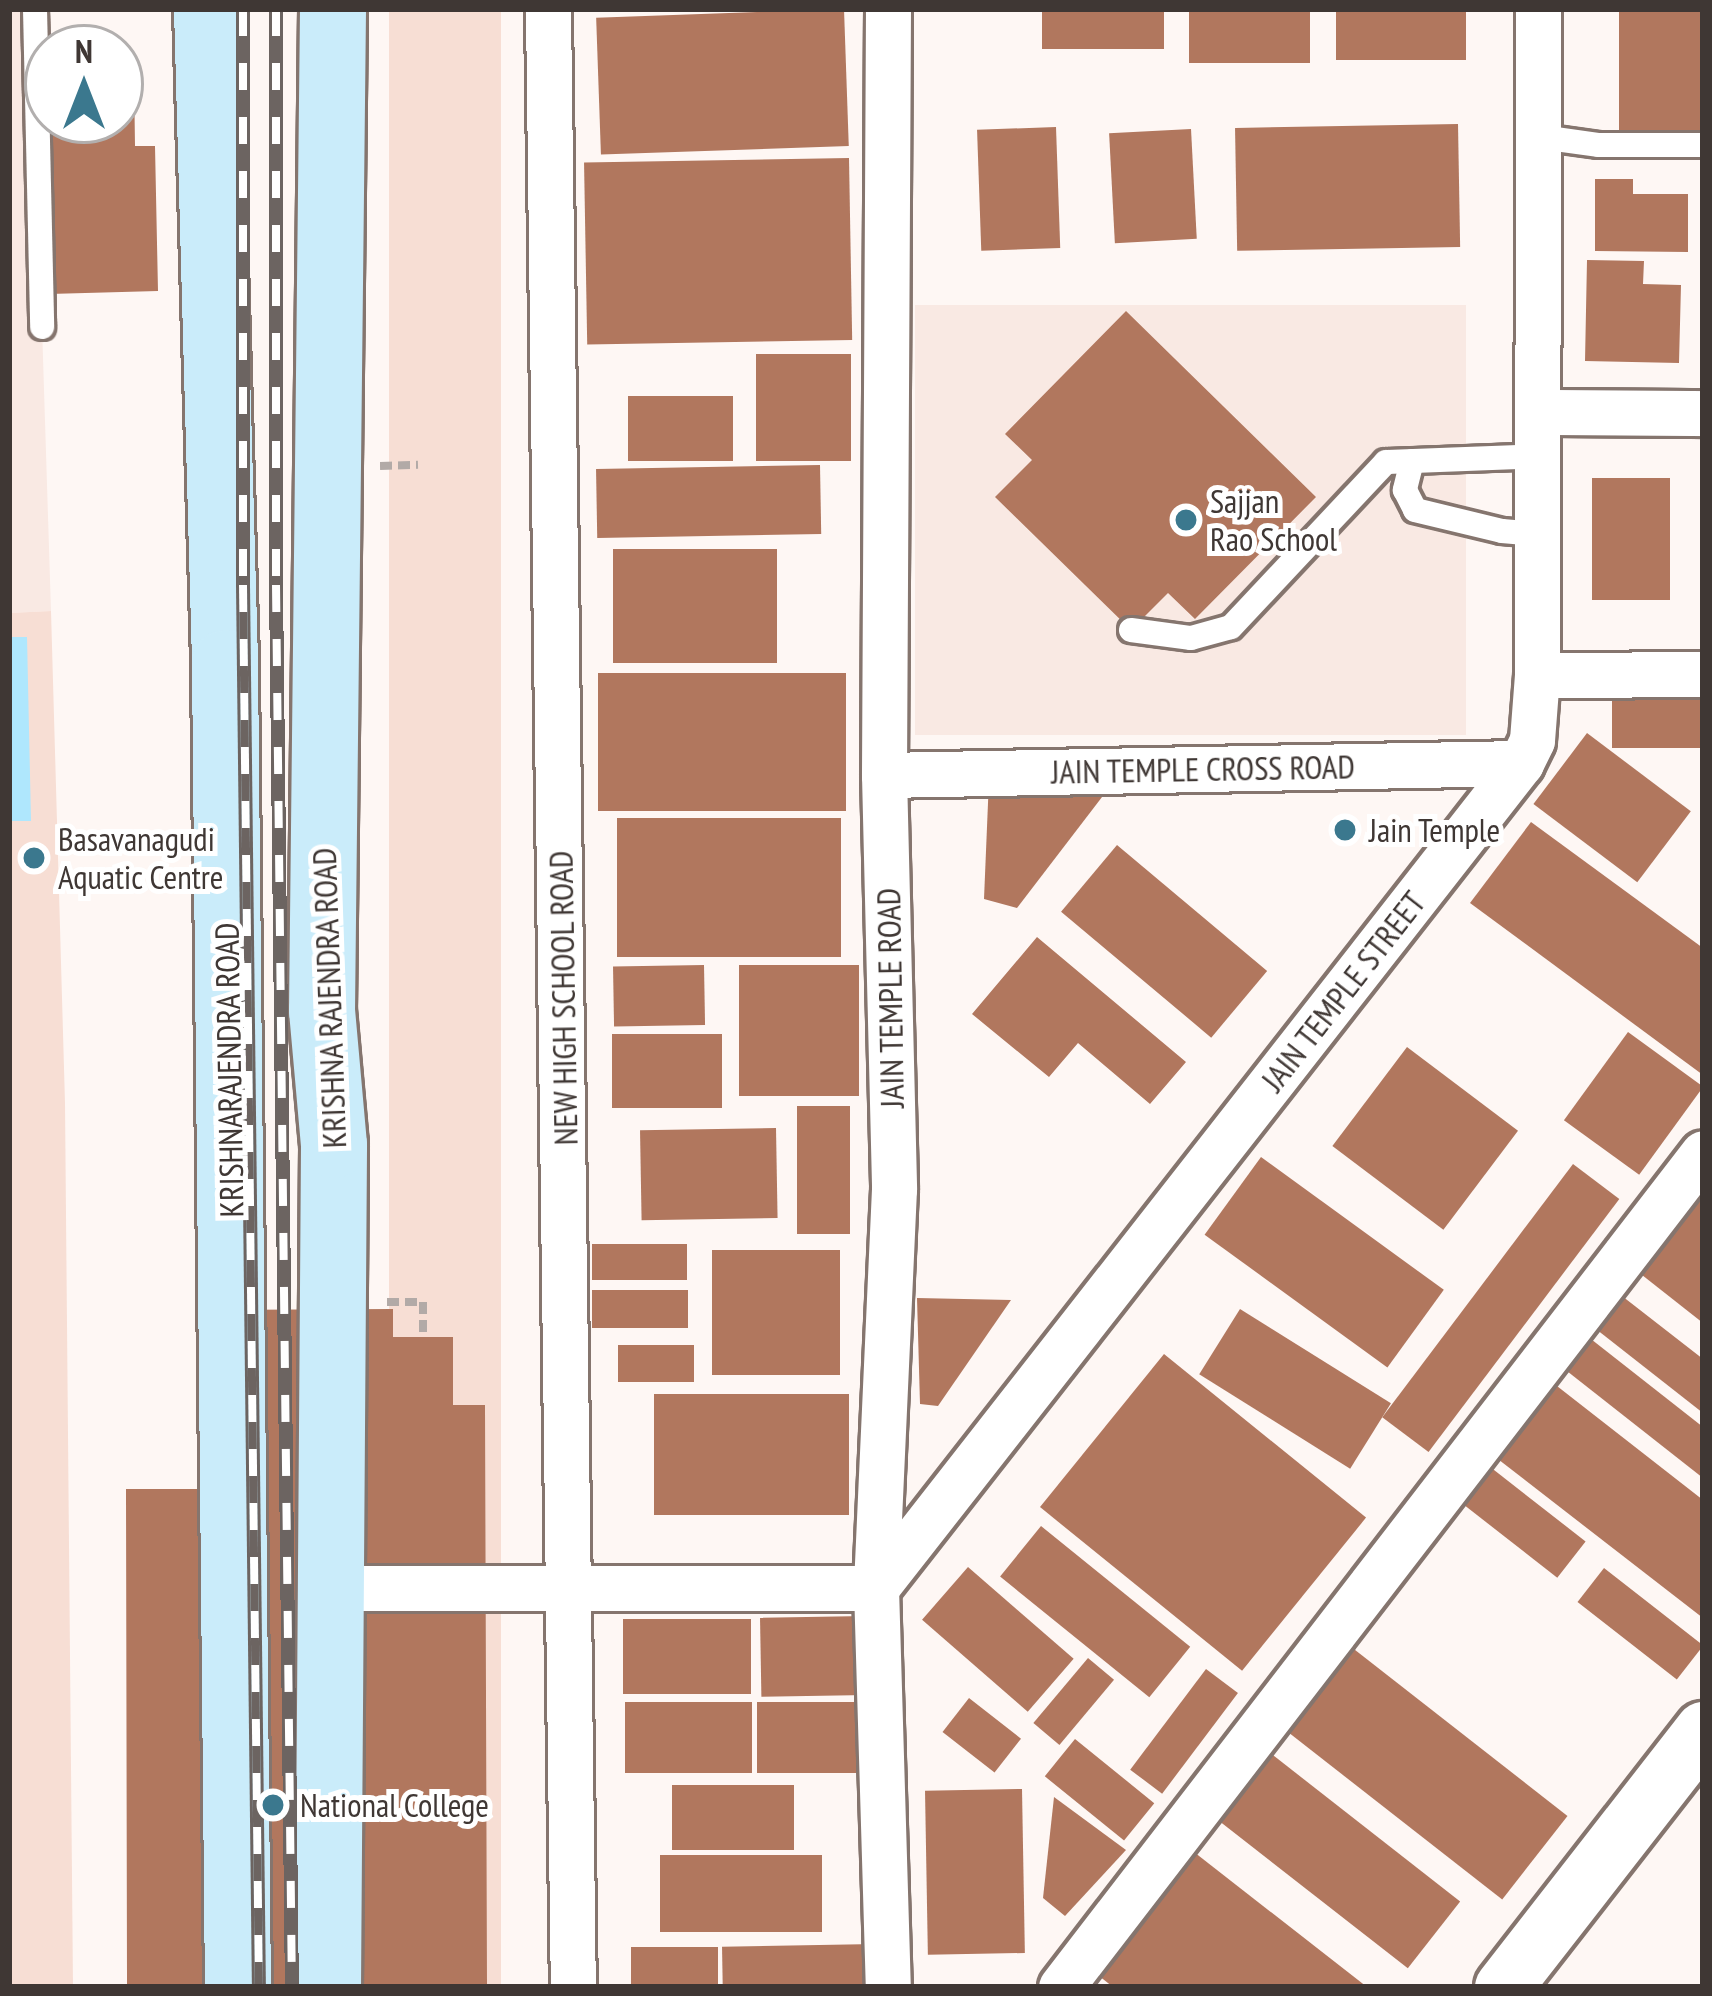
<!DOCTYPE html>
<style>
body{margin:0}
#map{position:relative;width:1712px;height:1996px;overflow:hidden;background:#fef7f4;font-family:"PT Sans Narrow",sans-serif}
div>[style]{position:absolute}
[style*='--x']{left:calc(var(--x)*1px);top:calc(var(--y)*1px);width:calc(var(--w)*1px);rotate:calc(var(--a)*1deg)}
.built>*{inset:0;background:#f9e9e3;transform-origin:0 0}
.green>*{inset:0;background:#f7ded4;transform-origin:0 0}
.water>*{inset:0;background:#afe7fd}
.building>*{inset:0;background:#b1775e;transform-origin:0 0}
.path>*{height:8px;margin-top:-4px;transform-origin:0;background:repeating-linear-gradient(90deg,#b2aaa7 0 12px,transparent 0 18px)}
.roads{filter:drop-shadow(3px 0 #85756e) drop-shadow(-3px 0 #85756e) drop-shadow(0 3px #85756e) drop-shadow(0 -3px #85756e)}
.service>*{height:24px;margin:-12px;padding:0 12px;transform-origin:12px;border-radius:12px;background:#fff}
.minor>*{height:45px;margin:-22.5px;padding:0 22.5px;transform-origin:22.5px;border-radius:22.5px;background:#fff}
.tertiary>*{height:57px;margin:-28.5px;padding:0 28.5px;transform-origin:28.5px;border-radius:28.5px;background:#fff}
.primary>*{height:66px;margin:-33px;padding:0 33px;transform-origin:33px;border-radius:33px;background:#caecfa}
.rail>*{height:14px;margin-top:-7px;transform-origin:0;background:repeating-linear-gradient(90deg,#fff 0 27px,#6c6461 0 54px);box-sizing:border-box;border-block:3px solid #6c6461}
.dots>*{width:33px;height:33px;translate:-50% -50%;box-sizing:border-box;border:6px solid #fff;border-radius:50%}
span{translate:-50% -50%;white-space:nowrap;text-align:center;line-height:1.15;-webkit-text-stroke:10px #fff;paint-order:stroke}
.poi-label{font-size:33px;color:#3f3734}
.left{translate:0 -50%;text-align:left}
.street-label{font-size:33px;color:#3f3734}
.frame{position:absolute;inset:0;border:12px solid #3f3734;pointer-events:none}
.north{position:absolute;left:24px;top:24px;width:120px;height:120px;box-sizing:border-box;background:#fff;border:3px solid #b2afae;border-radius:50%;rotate:0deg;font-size:33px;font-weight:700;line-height:48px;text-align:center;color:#3f3734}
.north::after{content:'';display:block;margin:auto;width:42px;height:54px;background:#3b788e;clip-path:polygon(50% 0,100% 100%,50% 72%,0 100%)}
</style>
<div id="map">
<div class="built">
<div style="clip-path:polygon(9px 9px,32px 9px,51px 611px,9px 613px)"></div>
<div style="left:915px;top:305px;width:551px;height:430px"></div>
</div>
<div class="green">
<div style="left:389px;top:9px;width:112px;height:1978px"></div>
<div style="clip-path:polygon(51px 611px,65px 1103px,73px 1987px,9px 1987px,9px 613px)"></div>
</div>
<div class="water">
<div style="clip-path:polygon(27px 637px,31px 821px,9px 821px,9px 637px)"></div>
</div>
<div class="building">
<div style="left:844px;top:9px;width:137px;height:248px;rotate:88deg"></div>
<div style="left:1042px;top:9px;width:122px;height:40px"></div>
<div style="left:1189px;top:9px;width:121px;height:54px"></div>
<div style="left:1336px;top:9px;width:130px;height:51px"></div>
<div style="left:1619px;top:9px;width:84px;height:125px"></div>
<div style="clip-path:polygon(120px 73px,134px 73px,135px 146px,155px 146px,158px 291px,49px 294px,45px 120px,120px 120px)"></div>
<div style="left:1458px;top:124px;width:123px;height:223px;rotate:89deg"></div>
<div style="left:1056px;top:127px;width:121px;height:79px;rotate:88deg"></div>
<div style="left:1191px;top:129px;width:110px;height:82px;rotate:87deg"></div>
<div style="left:849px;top:158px;width:182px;height:265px;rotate:89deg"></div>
<div style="clip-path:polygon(1595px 179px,1633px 179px,1633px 194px,1688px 194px,1688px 252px,1595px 251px)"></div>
<div style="clip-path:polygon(1587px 260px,1644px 261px,1643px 284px,1681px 285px,1679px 363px,1585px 361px)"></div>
<div style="clip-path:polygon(1126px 311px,1316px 497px,1195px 619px,1168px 593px,1131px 630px,995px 497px,1032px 460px,1005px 434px)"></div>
<div style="left:756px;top:354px;width:95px;height:107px"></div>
<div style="left:628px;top:396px;width:105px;height:65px"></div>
<div style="left:820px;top:465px;width:69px;height:224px;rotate:89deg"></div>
<div style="left:1592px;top:478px;width:78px;height:122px"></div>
<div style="left:777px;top:549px;width:114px;height:164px;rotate:90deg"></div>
<div style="left:846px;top:673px;width:138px;height:248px;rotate:90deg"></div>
<div style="left:1612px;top:683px;width:91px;height:65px"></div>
<div style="left:1587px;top:733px;width:130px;height:89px;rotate:37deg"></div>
<div style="clip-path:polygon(989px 779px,1112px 784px,1017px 908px,984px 899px)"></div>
<div style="left:841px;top:818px;width:139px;height:224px;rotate:90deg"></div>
<div style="clip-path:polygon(1531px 822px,1703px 948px,1703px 1075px,1470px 903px)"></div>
<div style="left:1117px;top:845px;width:196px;height:87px;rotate:40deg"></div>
<div style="clip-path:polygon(1037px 937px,1186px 1062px,1150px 1104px,1078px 1043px,1049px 1077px,972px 1014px)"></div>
<div style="left:704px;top:965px;width:60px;height:91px;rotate:89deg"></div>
<div style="left:859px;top:965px;width:131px;height:120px;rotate:90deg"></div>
<div style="left:1628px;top:1032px;width:93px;height:109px;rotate:36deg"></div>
<div style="left:612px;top:1034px;width:110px;height:74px"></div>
<div style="left:1407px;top:1047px;width:139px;height:124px;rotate:37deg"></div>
<div style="left:797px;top:1106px;width:53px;height:128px"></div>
<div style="left:776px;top:1128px;width:90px;height:136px;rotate:89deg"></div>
<div style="left:1261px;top:1157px;width:226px;height:96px;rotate:36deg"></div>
<div style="clip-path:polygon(1703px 1158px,1703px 1323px,1623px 1260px)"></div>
<div style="left:1573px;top:1164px;width:58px;height:317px;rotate:37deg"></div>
<div style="left:687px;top:1244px;width:36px;height:95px;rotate:90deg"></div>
<div style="left:840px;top:1250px;width:125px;height:128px;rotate:90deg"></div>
<div style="clip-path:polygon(1613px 1289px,1703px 1359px,1703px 1413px,1587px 1322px)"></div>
<div style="left:688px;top:1290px;width:38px;height:96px;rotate:90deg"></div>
<div style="clip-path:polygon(917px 1298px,1011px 1300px,938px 1406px,920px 1404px)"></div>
<div style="clip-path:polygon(393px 1309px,393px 1337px,453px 1337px,453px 1405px,485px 1405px,487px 1987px,127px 1987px,126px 1489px,219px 1489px,219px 1310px)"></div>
<div style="left:1240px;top:1309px;width:178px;height:77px;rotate:32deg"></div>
<div style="clip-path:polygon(1582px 1332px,1703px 1427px,1703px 1478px,1558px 1364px)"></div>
<div style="left:694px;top:1345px;width:37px;height:76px;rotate:90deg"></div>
<div style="left:1164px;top:1354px;width:260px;height:197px;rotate:39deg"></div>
<div style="clip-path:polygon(1539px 1372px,1703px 1500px,1703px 1618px,1481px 1446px)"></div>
<div style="left:849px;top:1394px;width:121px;height:195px;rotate:90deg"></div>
<div style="left:1480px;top:1459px;width:134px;height:46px;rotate:38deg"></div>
<div style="left:1041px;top:1526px;width:192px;height:65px;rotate:39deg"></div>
<div style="left:968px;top:1567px;width:140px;height:70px;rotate:41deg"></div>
<div style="left:1604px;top:1568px;width:126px;height:43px;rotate:38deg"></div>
<div style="left:866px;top:1616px;width:79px;height:106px;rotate:89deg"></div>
<div style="left:623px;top:1619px;width:128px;height:75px"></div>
<div style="left:1350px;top:1646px;width:276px;height:106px;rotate:38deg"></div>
<div style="left:1088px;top:1658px;width:34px;height:85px;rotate:40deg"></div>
<div style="left:1206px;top:1669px;width:40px;height:126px;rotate:37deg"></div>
<div style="left:969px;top:1698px;width:66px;height:43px;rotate:38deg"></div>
<div style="left:752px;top:1702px;width:71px;height:127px;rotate:90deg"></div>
<div style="left:757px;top:1702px;width:106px;height:71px"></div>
<div style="left:1075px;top:1739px;width:102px;height:48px;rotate:39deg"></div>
<div style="left:1260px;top:1745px;width:254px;height:85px;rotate:38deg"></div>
<div style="left:794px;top:1785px;width:65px;height:122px;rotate:90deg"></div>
<div style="left:1022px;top:1789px;width:164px;height:97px;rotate:89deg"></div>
<div style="clip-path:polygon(1054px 1797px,1126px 1850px,1065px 1916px,1043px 1898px)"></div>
<div style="clip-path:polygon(1185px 1845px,1367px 1987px,1113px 1987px,1089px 1968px)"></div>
<div style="left:822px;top:1855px;width:77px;height:162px;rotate:90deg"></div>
<div style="left:876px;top:1944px;width:43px;height:154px;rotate:89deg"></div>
<div style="left:718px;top:1947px;width:40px;height:87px;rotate:90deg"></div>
</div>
<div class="path">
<div style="--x:380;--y:466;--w:38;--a:-2"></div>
<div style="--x:387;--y:1302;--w:36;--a:0"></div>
<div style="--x:423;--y:1302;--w:35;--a:90"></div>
</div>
<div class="roads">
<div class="service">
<div style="--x:35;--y:9;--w:318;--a:88.7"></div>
<div style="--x:1541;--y:137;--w:59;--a:7.9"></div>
<div style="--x:1599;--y:145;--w:104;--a:0"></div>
<div style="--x:1412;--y:461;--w:30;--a:104"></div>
<div style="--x:1405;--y:490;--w:22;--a:63"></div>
<div style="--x:1415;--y:510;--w:89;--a:13.6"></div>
<div style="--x:1502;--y:531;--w:35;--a:5"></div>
<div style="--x:1131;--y:630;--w:61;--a:7.6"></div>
<div style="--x:1191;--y:638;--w:41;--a:-15.4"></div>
<div style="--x:1231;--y:627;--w:226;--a:-46.8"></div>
<div style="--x:1386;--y:462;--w:153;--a:-2.2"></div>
</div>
<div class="minor">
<div style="--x:548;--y:9;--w:1978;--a:89.28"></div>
<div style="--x:888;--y:9;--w:766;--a:90.3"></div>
<div style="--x:884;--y:775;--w:414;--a:88.6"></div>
<div style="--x:894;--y:1189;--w:399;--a:92.6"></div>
<div style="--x:876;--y:1588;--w:399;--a:88.3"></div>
<div style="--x:1541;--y:412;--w:162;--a:0.4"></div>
<div style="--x:1537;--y:675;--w:166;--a:-0.3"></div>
<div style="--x:884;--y:775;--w:637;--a:-1.08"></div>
<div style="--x:331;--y:1588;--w:545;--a:0"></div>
<div style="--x:876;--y:1588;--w:1047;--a:-51.98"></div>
<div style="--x:1521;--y:763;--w:25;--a:-64"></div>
<div style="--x:1532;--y:740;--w:65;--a:-85.6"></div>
<div style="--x:1537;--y:675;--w:666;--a:-89.91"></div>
<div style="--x:1061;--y:1987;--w:1052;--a:-52.41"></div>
</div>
<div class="tertiary">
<div style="--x:1503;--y:1987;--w:326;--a:-52.1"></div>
</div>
<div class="primary">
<div style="--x:207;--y:9;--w:654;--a:88.42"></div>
<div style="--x:225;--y:663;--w:1324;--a:89.44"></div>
<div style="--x:328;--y:1987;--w:842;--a:-89.59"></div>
<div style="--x:334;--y:1145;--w:135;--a:-95.1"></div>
<div style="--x:322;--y:1011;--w:1002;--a:-89.37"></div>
</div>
</div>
<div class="rail">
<div style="--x:243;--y:9;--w:576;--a:90"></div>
<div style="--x:243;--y:585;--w:1402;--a:89.35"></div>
<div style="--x:276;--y:9;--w:576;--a:90"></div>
<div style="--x:276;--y:585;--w:1402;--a:89.35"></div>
</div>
<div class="dots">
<div style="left:1186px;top:520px;background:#3b788e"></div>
<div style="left:1345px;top:830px;background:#3b788e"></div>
<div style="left:34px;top:858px;background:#3b788e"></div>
<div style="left:273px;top:1805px;background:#3b788e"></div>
</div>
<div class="poi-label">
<span class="left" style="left:1210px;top:520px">Sajjan<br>Rao School</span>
<span class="left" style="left:1369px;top:830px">Jain Temple</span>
<span class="left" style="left:58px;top:858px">Basavanagudi<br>Aquatic Centre</span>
<span class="left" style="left:300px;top:1805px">National College</span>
</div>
<div class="street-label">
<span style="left:1203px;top:769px;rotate:-1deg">JAIN TEMPLE CROSS ROAD</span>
<span style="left:1343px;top:991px;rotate:-52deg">JAIN TEMPLE STREET</span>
<span style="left:329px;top:998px;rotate:-92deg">KRISHNA RAJENDRA ROAD</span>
<span style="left:563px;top:998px;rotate:-91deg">NEW HIGH SCHOOL ROAD</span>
<span style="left:890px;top:998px;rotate:-91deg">JAIN TEMPLE ROAD</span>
<span style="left:229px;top:1070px;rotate:-91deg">KRISHNARAJENDRA ROAD</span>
</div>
<div class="frame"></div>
<div class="north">N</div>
</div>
